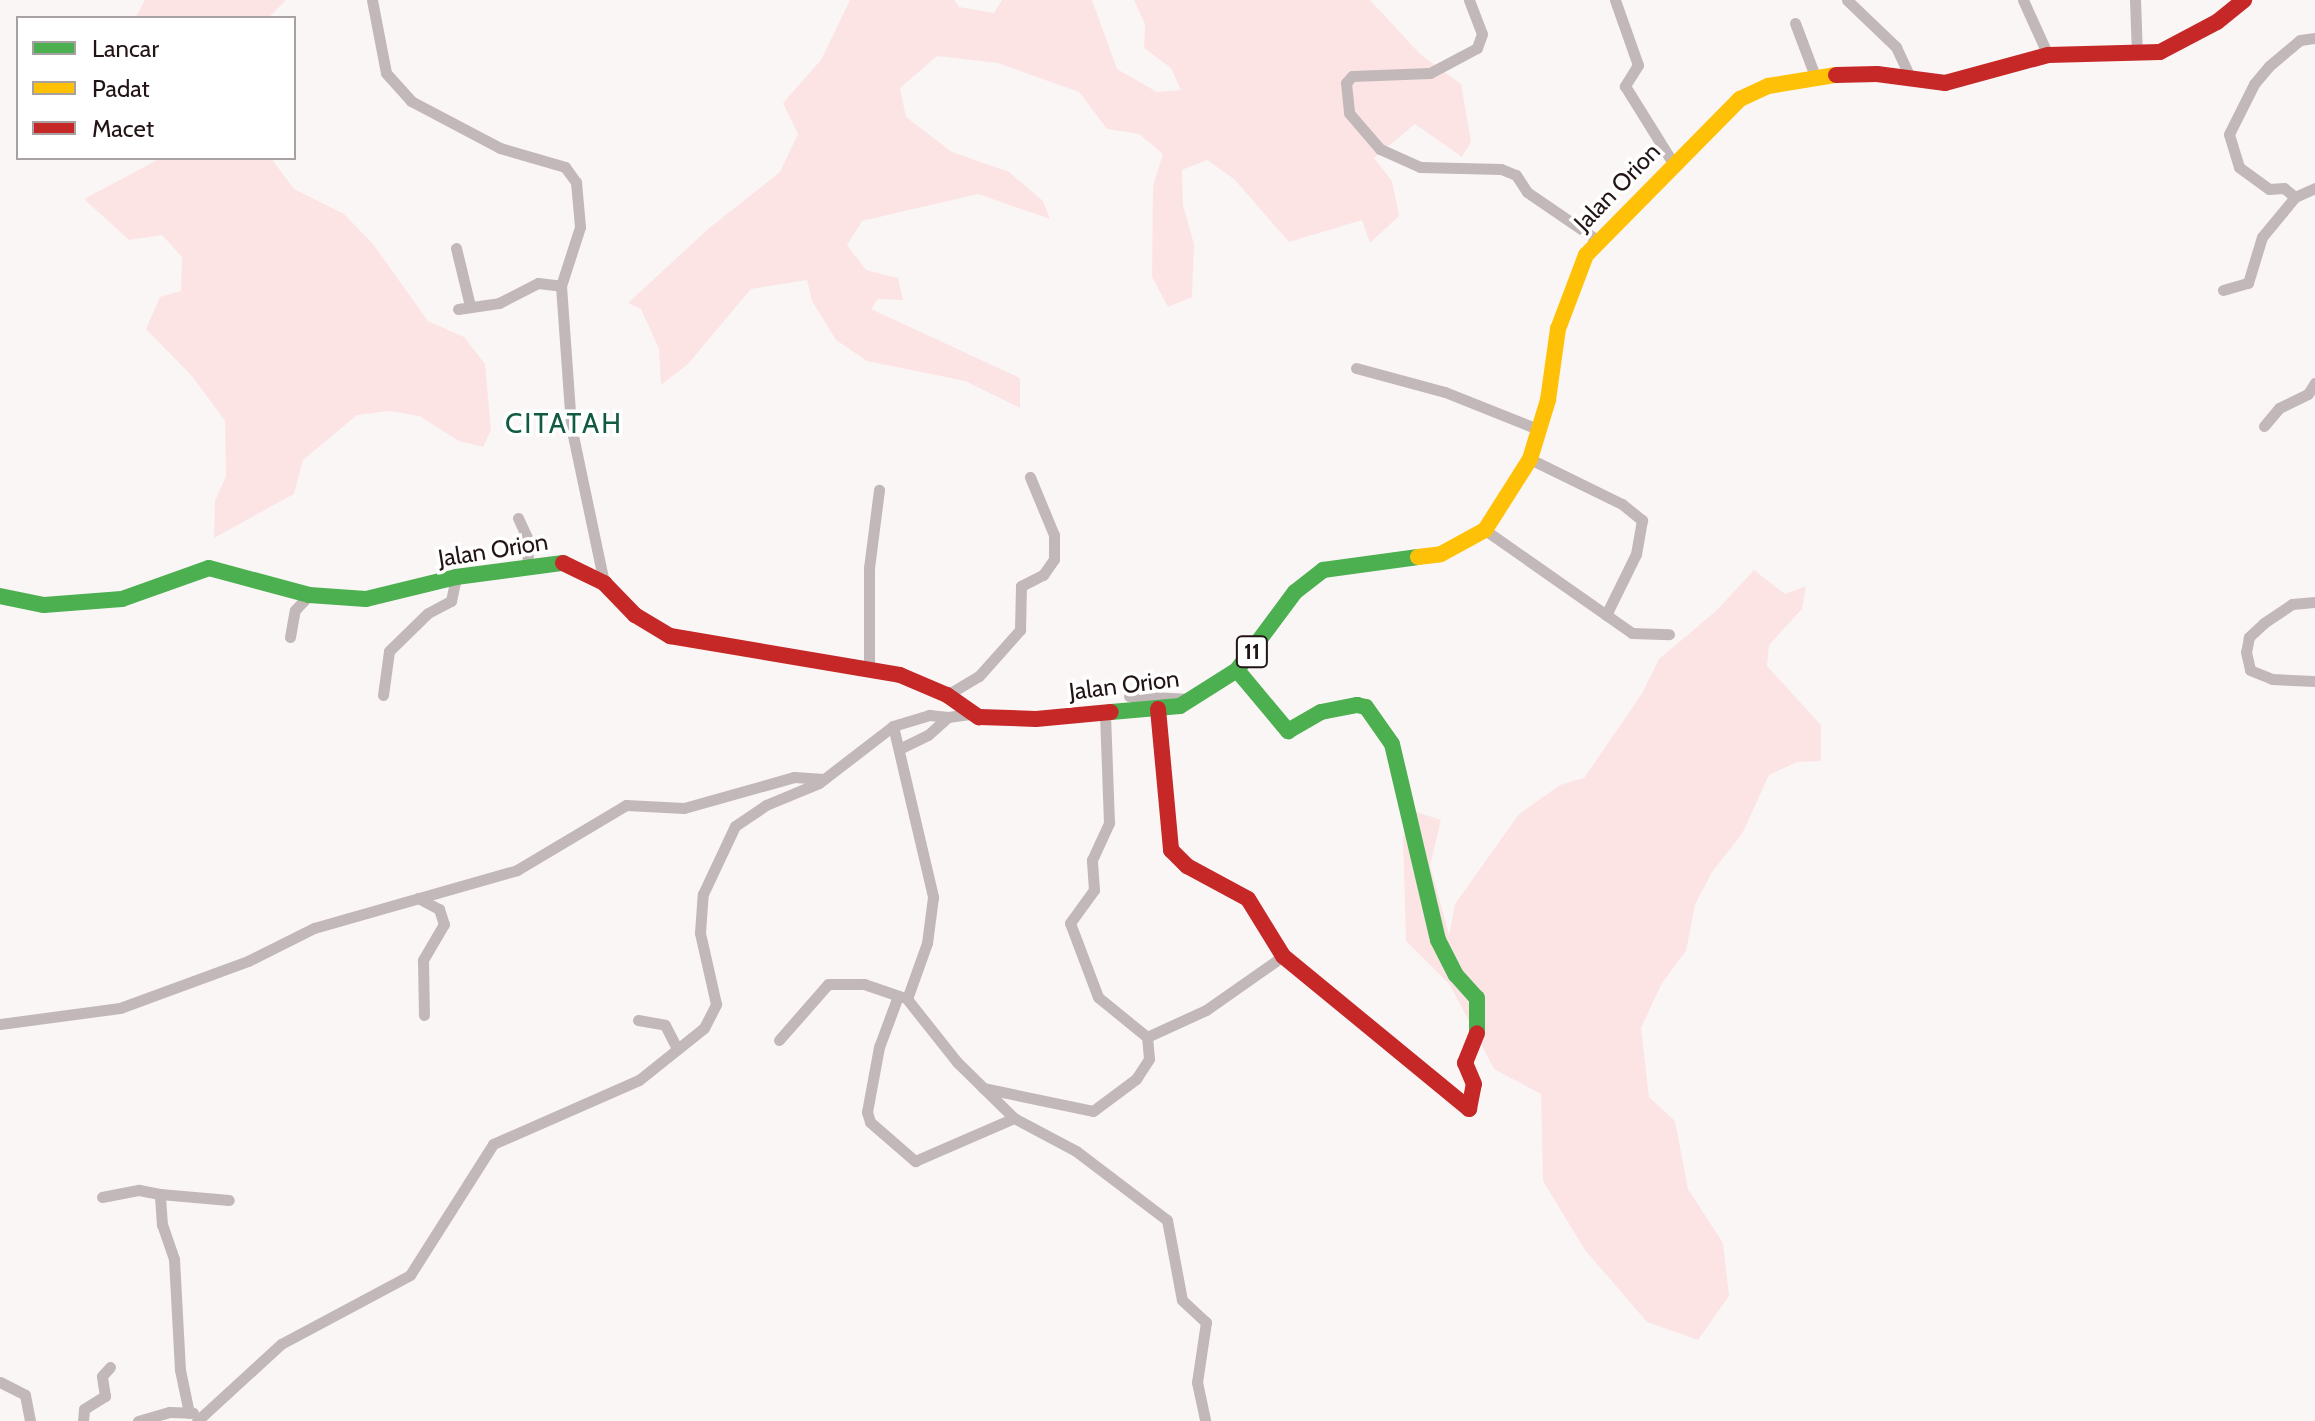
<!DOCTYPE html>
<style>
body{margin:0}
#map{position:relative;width:2315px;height:1421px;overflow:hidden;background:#fbf6f6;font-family:Cabin,sans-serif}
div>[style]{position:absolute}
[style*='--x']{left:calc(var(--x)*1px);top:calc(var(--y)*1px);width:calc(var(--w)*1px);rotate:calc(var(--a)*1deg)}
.green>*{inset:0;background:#fce4e5}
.street>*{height:11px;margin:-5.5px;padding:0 5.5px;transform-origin:5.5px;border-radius:5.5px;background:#c3b8b9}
.fast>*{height:16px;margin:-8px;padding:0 8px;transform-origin:8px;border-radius:8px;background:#4caf50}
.slow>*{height:16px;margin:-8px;padding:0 8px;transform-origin:8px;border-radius:8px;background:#ffc107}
.jam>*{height:16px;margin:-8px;padding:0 8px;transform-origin:8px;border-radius:8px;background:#c62828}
span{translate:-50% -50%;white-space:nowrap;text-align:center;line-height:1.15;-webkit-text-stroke:7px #fff;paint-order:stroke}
.shield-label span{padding:2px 6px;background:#fff;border:2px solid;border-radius:6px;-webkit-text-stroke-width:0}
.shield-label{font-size:22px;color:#231516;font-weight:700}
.street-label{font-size:24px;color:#231516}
.quarter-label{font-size:28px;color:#125a42;letter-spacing:2px}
.legend{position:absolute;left:16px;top:16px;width:280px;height:144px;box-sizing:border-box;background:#fff;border:2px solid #a7a1a2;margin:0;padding:10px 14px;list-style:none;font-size:24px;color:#231516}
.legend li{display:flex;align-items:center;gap:16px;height:40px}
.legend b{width:40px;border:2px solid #a7a1a2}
</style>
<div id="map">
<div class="green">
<div style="clip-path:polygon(145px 0,286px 0,268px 18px,135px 18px)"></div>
<div style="clip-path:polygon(850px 0,954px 0,959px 7px,994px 13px,1002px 0,1092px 0,1117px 69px,1157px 92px,1181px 90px,1171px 68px,1144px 48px,1145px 24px,1134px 0,1370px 0,1420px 54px,1461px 84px,1471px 142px,1462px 157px,1415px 124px,1374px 158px,1392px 181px,1399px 216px,1370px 243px,1362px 220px,1289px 242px,1234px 179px,1207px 160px,1182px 170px,1183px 205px,1194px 244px,1192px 297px,1168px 307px,1152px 277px,1153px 186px,1163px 154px,1139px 134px,1107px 129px,1079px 92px,998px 63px,937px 56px,900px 88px,906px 117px,952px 152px,1009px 172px,1043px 201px,1050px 219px,978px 194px,862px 221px,847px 245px,866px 270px,898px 278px,903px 300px,878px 299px,871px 309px,1020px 378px,1020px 408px,965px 381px,867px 361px,836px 340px,812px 301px,807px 280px,751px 289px,688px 364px,661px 385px,659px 349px,641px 309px,628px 303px,708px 229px,780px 172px,798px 134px,783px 103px,821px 60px)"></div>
<div style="clip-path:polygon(161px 158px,271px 158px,294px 189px,344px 214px,373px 244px,428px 321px,464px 337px,485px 364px,491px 430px,483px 447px,459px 441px,419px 416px,390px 411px,357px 415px,303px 460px,294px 494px,214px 538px,215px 501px,226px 476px,225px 421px,192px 376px,146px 329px,160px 297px,181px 291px,182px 257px,162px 235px,129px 240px,84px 199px)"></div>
<div style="clip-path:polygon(1754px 570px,1785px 594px,1806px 586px,1802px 609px,1769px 645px,1767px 666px,1821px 725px,1821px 761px,1797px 762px,1769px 775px,1742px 834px,1712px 872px,1695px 905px,1686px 951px,1662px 983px,1641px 1028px,1649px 1097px,1675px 1121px,1688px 1189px,1723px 1243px,1729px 1296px,1698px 1340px,1647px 1322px,1585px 1250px,1543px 1181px,1541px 1094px,1494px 1069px,1450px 985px,1406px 941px,1403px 837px,1414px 811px,1441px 820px,1430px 865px,1449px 935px,1455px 904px,1519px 814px,1560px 785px,1584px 778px,1641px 695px,1659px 659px,1716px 611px)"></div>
</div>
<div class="street">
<div style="--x:372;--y:0;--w:74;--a:79.1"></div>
<div style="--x:386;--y:73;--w:38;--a:48"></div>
<div style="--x:411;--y:101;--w:101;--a:27.8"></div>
<div style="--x:500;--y:148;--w:68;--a:16.3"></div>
<div style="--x:565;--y:167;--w:19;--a:54"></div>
<div style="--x:576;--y:182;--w:45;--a:84.9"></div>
<div style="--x:580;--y:227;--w:62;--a:107.9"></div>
<div style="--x:561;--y:286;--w:140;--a:85.9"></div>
<div style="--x:571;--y:426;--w:159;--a:78.1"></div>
<div style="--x:1469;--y:0;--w:36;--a:69"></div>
<div style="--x:1482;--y:34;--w:15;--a:110"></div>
<div style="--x:1477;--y:48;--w:53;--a:152"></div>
<div style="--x:1430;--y:73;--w:78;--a:177.8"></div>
<div style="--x:1352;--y:76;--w:9;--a:131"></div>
<div style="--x:1346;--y:83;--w:30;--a:84"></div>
<div style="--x:1349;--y:113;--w:48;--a:49.3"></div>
<div style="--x:1380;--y:149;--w:44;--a:24.2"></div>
<div style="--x:1420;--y:167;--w:81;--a:1.4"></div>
<div style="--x:1501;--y:169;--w:16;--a:22"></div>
<div style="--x:1516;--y:175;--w:20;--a:57"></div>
<div style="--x:1527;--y:192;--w:85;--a:34.4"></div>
<div style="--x:1615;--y:0;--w:69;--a:70.5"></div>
<div style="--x:1638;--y:65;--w:25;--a:122"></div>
<div style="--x:1625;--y:86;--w:91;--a:58.1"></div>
<div style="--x:1847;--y:0;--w:68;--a:43.8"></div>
<div style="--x:1896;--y:47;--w:35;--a:65"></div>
<div style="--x:2023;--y:0;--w:60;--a:65.6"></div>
<div style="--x:2135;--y:0;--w:54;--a:87.9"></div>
<div style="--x:1795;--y:23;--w:57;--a:69.3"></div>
<div style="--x:2295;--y:197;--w:14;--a:-141"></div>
<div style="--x:2284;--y:188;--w:15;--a:176"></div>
<div style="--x:2269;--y:189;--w:37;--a:-144"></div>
<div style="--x:2239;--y:167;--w:34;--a:-107"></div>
<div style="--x:2229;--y:134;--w:56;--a:-63.4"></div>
<div style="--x:2254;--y:84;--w:23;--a:-50"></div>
<div style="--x:2269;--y:66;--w:40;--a:-40"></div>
<div style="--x:2300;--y:40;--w:15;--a:-8"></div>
<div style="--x:456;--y:248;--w:60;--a:76.4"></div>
<div style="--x:2223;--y:290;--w:26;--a:-16"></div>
<div style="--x:2248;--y:283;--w:48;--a:-73.1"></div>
<div style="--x:2262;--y:237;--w:52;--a:-50.5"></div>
<div style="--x:2295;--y:197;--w:22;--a:-24"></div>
<div style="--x:458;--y:309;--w:41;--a:-8.3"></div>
<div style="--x:499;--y:303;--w:44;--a:-27.1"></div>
<div style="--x:538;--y:283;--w:23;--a:7"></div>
<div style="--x:1356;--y:368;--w:92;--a:15.1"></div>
<div style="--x:1445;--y:392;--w:102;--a:21.8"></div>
<div style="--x:2264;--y:426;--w:23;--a:-50"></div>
<div style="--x:2279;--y:408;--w:32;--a:-26"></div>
<div style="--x:2308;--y:394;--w:13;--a:-58"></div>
<div style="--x:1530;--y:459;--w:102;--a:26.1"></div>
<div style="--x:1622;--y:504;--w:26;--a:39"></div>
<div style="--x:1642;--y:520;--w:35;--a:100"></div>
<div style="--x:1636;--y:554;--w:68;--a:116.2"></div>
<div style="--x:518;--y:518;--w:26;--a:65"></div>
<div style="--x:529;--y:542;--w:23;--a:95"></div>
<div style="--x:1485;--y:530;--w:179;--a:35"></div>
<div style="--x:1632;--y:633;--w:37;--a:2"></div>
<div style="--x:2315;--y:602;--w:23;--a:175"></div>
<div style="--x:2292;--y:604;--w:34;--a:146"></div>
<div style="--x:2264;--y:623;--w:21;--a:137"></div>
<div style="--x:2249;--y:637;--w:15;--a:101"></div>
<div style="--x:2246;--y:652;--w:18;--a:77"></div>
<div style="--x:2250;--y:670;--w:24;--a:22"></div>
<div style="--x:2272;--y:679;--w:43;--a:2.7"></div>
<div style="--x:290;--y:637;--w:27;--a:-80"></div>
<div style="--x:295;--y:610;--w:21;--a:-47"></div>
<div style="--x:869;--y:667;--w:99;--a:-90"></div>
<div style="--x:869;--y:568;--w:79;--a:-82.7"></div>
<div style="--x:383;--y:695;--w:44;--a:-82.2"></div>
<div style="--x:389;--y:651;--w:54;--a:-44.3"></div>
<div style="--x:428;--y:613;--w:26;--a:-28"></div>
<div style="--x:451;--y:601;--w:25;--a:-78"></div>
<div style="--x:947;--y:695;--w:37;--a:-31"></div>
<div style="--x:979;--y:676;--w:62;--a:-48.3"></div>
<div style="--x:1020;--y:630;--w:44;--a:-88.7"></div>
<div style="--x:1021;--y:586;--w:25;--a:-27"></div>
<div style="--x:1043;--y:575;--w:19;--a:-55"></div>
<div style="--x:1054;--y:559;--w:24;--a:-90"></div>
<div style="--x:1054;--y:535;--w:63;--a:-112.5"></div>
<div style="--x:1129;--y:696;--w:62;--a:2.8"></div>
<div style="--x:893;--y:726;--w:176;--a:76.8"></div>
<div style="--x:933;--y:897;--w:46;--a:97.4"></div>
<div style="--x:927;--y:943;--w:59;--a:109.7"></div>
<div style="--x:907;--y:999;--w:80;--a:51.6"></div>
<div style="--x:957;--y:1062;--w:80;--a:44.5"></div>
<div style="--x:1014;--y:1118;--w:70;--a:28"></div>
<div style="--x:1076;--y:1151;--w:114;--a:37.2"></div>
<div style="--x:1167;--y:1220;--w:81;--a:79.4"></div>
<div style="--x:1182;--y:1300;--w:33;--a:43"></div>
<div style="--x:1206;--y:1322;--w:61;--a:98.5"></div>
<div style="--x:1197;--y:1382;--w:40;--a:78"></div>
<div style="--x:899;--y:749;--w:32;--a:-26"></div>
<div style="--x:928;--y:735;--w:27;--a:-42"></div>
<div style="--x:948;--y:717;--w:22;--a:-8"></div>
<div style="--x:418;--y:898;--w:24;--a:28"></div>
<div style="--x:439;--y:909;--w:16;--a:72"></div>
<div style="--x:444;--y:924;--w:42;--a:120.3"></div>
<div style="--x:423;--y:960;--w:55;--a:89"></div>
<div style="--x:898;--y:996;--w:54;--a:110.4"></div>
<div style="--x:879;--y:1047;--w:66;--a:100.5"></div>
<div style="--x:867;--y:1112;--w:10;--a:73"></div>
<div style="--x:870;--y:1122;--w:60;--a:40.9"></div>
<div style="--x:915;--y:1161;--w:108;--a:-23.5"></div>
<div style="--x:638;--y:1020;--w:27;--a:10"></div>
<div style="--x:665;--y:1025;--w:27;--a:63"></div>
<div style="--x:0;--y:1024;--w:121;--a:-7.6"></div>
<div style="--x:120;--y:1008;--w:136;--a:-20.2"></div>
<div style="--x:248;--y:961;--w:74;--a:-26.6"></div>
<div style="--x:314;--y:928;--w:211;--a:-15.9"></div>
<div style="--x:517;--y:870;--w:127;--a:-30.8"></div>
<div style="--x:626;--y:805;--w:58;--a:3"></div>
<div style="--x:684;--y:808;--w:114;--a:-15.7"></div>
<div style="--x:794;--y:777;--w:30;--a:4"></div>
<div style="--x:1147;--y:1037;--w:65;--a:-24.6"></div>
<div style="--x:1206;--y:1010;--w:94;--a:-35"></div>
<div style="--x:779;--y:1040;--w:74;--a:-48.8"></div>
<div style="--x:828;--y:984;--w:36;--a:0"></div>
<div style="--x:864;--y:984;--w:40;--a:18.9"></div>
<div style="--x:983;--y:1088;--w:112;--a:11.8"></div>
<div style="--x:1093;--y:1111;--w:54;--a:-36.7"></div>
<div style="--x:1136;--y:1079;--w:24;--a:-57"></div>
<div style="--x:1149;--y:1059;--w:22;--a:-95"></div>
<div style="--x:1147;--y:1037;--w:63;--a:-140.8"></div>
<div style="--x:1098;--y:997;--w:79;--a:-110.7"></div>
<div style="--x:1070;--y:923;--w:41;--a:-54"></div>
<div style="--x:1094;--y:890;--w:30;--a:-94"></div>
<div style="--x:1092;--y:860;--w:41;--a:-65.3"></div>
<div style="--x:1109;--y:823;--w:109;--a:-92.1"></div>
<div style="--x:102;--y:1197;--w:38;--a:-11"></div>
<div style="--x:139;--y:1190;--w:21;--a:11"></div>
<div style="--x:0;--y:1382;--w:28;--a:27"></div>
<div style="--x:25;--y:1395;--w:26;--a:79"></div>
<div style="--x:189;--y:1413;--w:44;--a:-101.8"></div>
<div style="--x:180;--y:1370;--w:111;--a:-93.1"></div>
<div style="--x:174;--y:1259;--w:36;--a:-109"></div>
<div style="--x:162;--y:1225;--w:31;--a:-94"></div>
<div style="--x:160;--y:1194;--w:69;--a:5"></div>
<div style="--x:83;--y:1421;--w:12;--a:-85"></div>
<div style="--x:84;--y:1409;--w:25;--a:-32"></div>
<div style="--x:105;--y:1396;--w:20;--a:-99"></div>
<div style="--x:102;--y:1376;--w:12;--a:-48"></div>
<div style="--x:138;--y:1421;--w:33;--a:-16"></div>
<div style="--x:170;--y:1412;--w:23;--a:2"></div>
<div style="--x:197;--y:1421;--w:114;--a:-42.5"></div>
<div style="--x:281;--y:1344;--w:146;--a:-28.1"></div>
<div style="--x:410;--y:1275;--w:155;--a:-57.6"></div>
<div style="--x:493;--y:1144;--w:159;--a:-23.7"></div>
<div style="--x:639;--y:1080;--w:83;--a:-38.7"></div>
<div style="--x:704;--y:1028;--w:27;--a:-63"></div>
<div style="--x:716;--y:1004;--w:73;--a:-102.7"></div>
<div style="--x:700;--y:933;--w:39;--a:-86"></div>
<div style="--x:703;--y:894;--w:75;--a:-64.8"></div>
<div style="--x:735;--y:826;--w:37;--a:-34"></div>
<div style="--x:766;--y:805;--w:57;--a:-22.5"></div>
<div style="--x:819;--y:783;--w:93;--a:-37.6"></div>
<div style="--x:893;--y:726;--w:38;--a:-17"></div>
<div style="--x:929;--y:715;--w:19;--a:6"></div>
</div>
<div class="fast">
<div style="--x:0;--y:596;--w:45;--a:11.6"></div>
<div style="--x:44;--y:605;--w:78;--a:-4.4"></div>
<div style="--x:122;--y:599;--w:92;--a:-19.6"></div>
<div style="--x:209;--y:568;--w:104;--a:15.1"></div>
<div style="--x:309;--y:595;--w:57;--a:4"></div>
<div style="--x:366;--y:599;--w:93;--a:-13.7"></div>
<div style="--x:456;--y:577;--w:108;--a:-7.5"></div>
<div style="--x:1237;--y:670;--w:80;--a:50.1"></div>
<div style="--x:1288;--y:731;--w:38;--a:-30"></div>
<div style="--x:1321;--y:712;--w:37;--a:-11"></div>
<div style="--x:1357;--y:705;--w:9;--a:13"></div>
<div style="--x:1366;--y:707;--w:45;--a:54.9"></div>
<div style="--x:1392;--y:744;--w:201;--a:76.8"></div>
<div style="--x:1438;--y:940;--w:39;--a:63"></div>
<div style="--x:1456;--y:975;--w:31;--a:48"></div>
<div style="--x:1477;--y:998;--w:35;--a:90"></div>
<div style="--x:1111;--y:712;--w:69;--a:-5"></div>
<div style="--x:1180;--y:706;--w:67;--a:-32.3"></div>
<div style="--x:1237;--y:670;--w:97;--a:-53.4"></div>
<div style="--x:1295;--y:592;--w:36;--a:-38"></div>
<div style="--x:1323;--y:570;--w:96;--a:-7.8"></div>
</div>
<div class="slow">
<div style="--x:1418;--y:557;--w:23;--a:-7"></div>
<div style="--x:1441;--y:554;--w:50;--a:-28.6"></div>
<div style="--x:1485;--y:530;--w:84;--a:-57.6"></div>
<div style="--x:1530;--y:459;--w:62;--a:-73"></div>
<div style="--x:1548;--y:400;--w:72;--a:-82"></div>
<div style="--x:1558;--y:329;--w:79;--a:-69.3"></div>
<div style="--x:1586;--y:255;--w:219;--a:-45.4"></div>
<div style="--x:1740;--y:99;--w:31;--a:-25"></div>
<div style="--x:1768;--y:86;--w:69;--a:-9.2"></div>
</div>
<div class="jam">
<div style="--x:1836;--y:75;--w:41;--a:-1.4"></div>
<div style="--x:1877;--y:74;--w:69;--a:7.5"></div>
<div style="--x:1945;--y:83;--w:107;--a:-15.2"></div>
<div style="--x:2048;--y:55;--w:112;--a:-1.5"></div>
<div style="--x:2160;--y:52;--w:64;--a:-27.8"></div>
<div style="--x:2217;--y:22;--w:35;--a:-39"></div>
<div style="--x:563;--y:563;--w:46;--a:26"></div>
<div style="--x:604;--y:583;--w:45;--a:45.9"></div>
<div style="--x:635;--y:615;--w:41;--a:31"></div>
<div style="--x:670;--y:636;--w:233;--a:9.6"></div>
<div style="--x:900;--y:675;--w:51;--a:23.1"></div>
<div style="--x:947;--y:695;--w:39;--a:35"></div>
<div style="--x:979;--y:717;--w:57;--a:2"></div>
<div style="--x:1036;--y:719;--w:75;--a:-5.3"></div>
<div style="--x:1158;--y:709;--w:142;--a:84.7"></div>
<div style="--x:1171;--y:850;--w:23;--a:45"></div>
<div style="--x:1187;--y:866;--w:69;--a:28.4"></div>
<div style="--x:1248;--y:899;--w:67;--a:58.4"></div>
<div style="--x:1283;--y:956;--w:241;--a:39.4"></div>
<div style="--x:1469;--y:1109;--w:25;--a:-79"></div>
<div style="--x:1474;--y:1084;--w:23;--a:-113"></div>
<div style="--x:1465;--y:1063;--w:32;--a:-68"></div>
</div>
<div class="shield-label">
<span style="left:1252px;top:652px">11</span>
</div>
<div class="street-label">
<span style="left:1617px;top:187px;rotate:-46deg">Jalan Orion</span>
<span style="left:493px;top:550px;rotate:-9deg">Jalan Orion</span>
<span style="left:1124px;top:685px;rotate:-7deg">Jalan Orion</span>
</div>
<div class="quarter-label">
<span style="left:564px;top:423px">CITATAH</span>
</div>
<ul class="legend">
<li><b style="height:10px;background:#4caf50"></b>Lancar</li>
<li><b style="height:10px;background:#ffc107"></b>Padat</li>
<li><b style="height:10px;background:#c62828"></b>Macet</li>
</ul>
</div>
